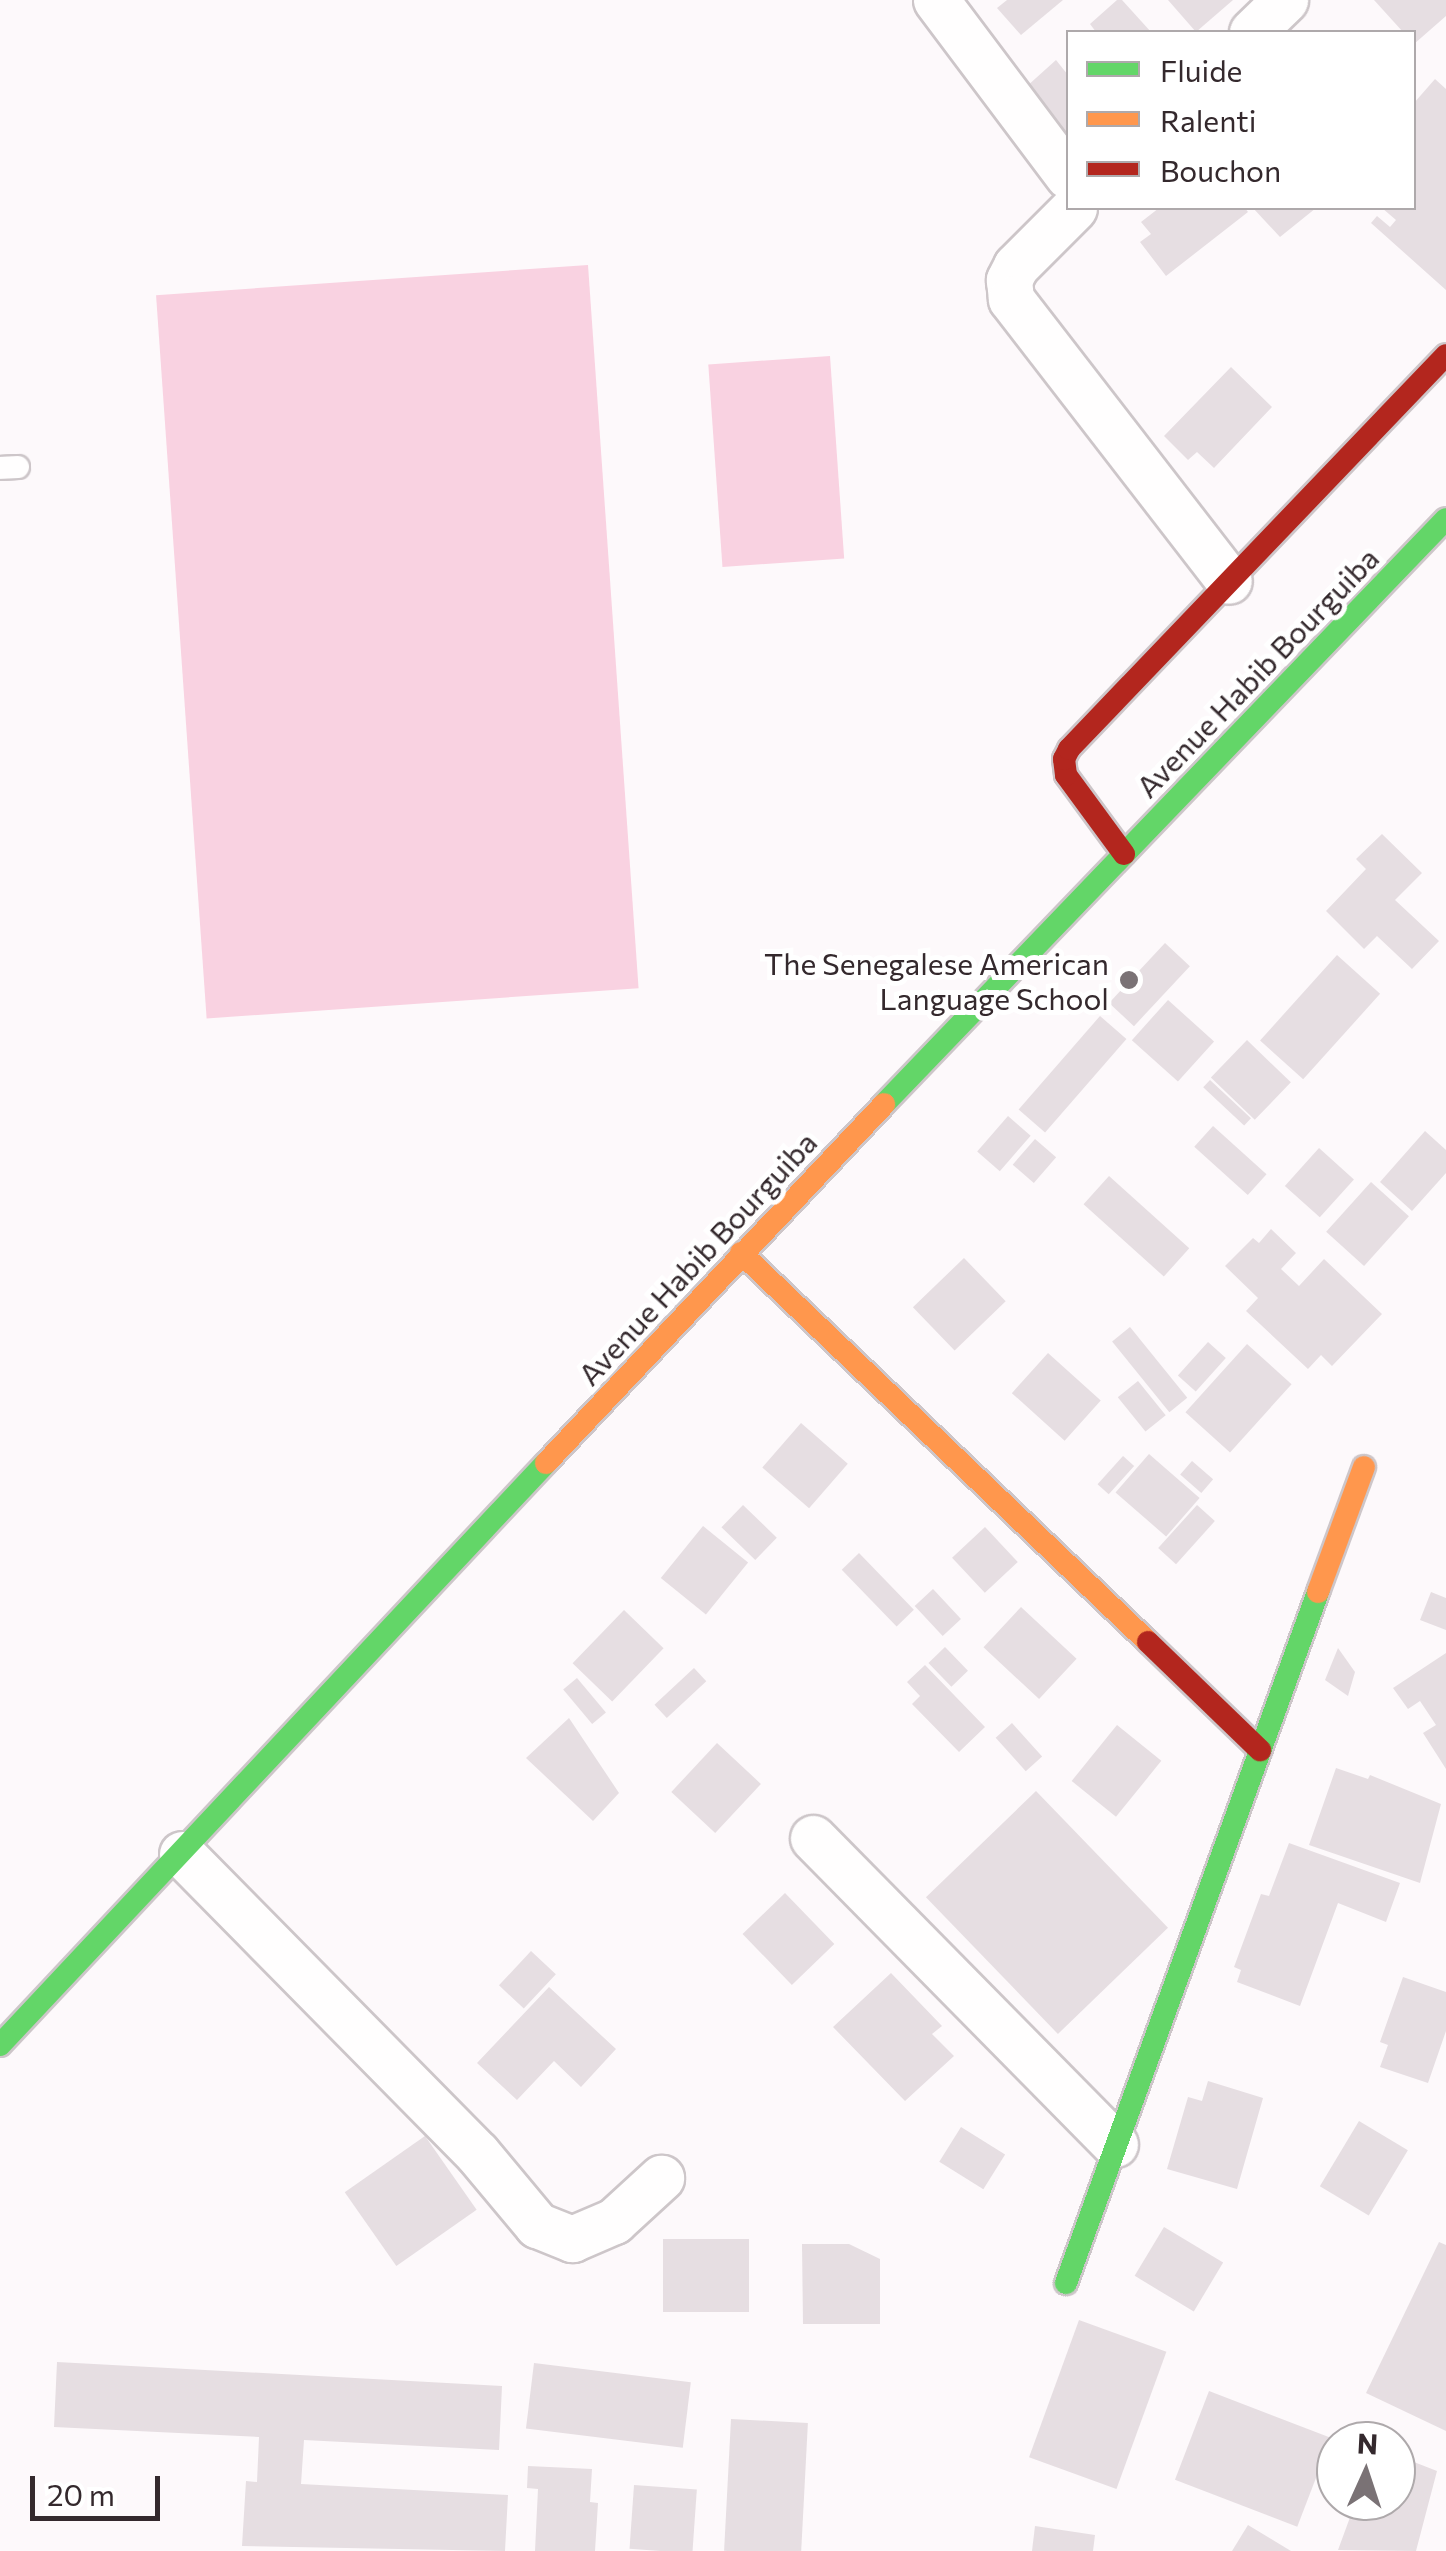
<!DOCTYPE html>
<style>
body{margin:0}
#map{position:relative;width:1446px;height:2551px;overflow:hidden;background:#fdf9fb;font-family:Commissioner,sans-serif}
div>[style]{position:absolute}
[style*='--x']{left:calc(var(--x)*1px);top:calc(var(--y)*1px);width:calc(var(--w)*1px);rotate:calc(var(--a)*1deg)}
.green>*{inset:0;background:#f9d2e1;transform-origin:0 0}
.building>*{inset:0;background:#e6dee2;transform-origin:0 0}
.roads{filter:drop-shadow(2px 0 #cdc6c9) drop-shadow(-2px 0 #cdc6c9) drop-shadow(0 2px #cdc6c9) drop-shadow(0 -2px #cdc6c9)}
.lane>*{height:22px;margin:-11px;padding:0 11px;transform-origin:11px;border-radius:11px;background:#fffefe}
.street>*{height:45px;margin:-22.5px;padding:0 22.5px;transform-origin:22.5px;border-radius:22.5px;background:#fffefe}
.fast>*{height:22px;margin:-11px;padding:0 11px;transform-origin:11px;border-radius:11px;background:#63d668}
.slow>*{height:22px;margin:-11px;padding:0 11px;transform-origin:11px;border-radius:11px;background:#ff974d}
.jam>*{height:22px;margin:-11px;padding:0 11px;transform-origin:11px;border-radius:11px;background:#b3261e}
.dots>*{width:28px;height:28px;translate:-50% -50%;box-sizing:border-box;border:5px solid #fff;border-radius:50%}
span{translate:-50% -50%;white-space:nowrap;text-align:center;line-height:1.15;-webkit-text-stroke:10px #fff;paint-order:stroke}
.street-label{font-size:30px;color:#34292d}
.poi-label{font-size:30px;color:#34292d}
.right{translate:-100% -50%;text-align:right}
.legend{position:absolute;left:1066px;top:30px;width:350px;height:180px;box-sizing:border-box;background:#fff;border:2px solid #aea9ab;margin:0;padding:12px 18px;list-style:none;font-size:30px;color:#34292d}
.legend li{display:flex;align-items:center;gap:20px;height:50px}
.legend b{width:50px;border:2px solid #aea9ab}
.north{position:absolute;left:1316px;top:2421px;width:100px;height:100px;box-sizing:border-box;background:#fff;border:2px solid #aea9ab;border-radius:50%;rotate:3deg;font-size:28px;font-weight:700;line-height:40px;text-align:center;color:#34292d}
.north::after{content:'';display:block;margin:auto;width:35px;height:45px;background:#7a7275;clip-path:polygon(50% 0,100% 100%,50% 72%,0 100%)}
.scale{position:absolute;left:30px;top:2476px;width:130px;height:45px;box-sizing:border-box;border:5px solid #34292d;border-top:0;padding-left:12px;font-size:30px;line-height:35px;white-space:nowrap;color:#34292d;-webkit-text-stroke:8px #fff;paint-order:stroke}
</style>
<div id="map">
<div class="green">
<div style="left:588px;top:265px;width:725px;height:433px;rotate:86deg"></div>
<div style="left:830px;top:356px;width:203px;height:122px;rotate:86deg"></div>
</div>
<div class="building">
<div style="clip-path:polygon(1007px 0,1063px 0,1021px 35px,997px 8px)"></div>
<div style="clip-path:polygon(1117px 0,1122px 0,1151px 32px,1096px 32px,1090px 24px)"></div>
<div style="clip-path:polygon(1168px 0,1233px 0,1196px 32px)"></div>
<div style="clip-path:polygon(1374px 0,1446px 0,1446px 16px,1414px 44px,1414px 32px,1403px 32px)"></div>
<div style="clip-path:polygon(1056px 60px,1068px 75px,1068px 134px,1026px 87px)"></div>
<div style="clip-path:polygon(1435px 79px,1446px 89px,1446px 290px,1371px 223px,1377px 216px,1390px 227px,1396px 220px,1382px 208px,1414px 208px,1414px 103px)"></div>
<div style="clip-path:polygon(1159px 208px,1245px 208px,1248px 212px,1166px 276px,1140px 242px,1151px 234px,1141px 222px)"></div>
<div style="clip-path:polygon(1253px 208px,1316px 208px,1280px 237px)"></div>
<div style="clip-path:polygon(1231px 367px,1272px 407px,1214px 468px,1197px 452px,1188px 460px,1164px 436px)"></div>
<div style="clip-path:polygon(1382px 834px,1422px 873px,1395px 900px,1439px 941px,1412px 969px,1377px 936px,1364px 949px,1326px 911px,1366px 869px,1356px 859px)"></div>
<div style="left:1165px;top:943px;width:34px;height:82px;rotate:43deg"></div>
<div style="left:1337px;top:955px;width:58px;height:115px;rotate:42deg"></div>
<div style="left:1168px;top:1000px;width:62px;height:54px;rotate:42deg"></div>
<div style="left:1100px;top:1016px;width:35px;height:124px;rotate:41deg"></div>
<div style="left:1247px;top:1040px;width:61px;height:52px;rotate:44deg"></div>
<div style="left:1210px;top:1080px;width:56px;height:10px;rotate:43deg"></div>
<div style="left:1008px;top:1116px;width:30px;height:47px;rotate:41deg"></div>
<div style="left:1213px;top:1126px;width:72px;height:28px;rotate:42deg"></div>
<div style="clip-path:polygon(1425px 1131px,1446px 1150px,1446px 1173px,1412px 1211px,1380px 1182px)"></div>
<div style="left:1035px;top:1139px;width:28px;height:34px;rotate:41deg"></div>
<div style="left:1319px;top:1148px;width:47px;height:51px;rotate:42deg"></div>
<div style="left:1109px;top:1176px;width:108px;height:38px;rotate:42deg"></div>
<div style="left:1371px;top:1182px;width:51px;height:67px;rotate:42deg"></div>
<div style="clip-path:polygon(1271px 1229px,1296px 1253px,1281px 1269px,1299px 1286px,1324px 1259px,1382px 1314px,1332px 1366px,1321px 1355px,1308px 1369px,1246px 1311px,1258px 1298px,1225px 1266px,1253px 1238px,1259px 1243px)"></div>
<div style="left:964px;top:1258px;width:60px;height:71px;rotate:46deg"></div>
<div style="left:1130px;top:1327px;width:91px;height:23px;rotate:51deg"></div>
<div style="left:1208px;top:1342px;width:24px;height:45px;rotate:42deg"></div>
<div style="left:1247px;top:1344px;width:60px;height:92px;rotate:42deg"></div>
<div style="left:1048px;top:1353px;width:71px;height:54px;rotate:42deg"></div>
<div style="left:1138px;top:1381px;width:44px;height:26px;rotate:51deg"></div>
<div style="left:801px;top:1423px;width:62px;height:59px;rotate:41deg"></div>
<div style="left:1149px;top:1454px;width:67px;height:51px;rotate:41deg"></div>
<div style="left:1123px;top:1456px;width:15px;height:38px;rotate:42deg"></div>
<div style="left:1192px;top:1461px;width:28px;height:18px;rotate:41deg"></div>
<div style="left:743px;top:1505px;width:47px;height:31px;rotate:44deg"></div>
<div style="left:1197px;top:1505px;width:24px;height:58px;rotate:42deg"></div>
<div style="left:703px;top:1526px;width:58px;height:67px;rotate:39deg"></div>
<div style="left:985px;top:1527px;width:48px;height:45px;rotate:47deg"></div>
<div style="left:859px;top:1553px;width:79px;height:24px;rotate:46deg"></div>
<div style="left:933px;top:1589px;width:41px;height:25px;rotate:47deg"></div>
<div style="clip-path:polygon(1431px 1592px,1446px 1598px,1446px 1630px,1420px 1620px)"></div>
<div style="left:1021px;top:1607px;width:76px;height:55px;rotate:43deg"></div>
<div style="left:624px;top:1610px;width:55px;height:74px;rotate:44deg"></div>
<div style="left:945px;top:1647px;width:33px;height:23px;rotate:46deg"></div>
<div style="clip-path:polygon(1338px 1648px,1355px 1672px,1348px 1696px,1325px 1680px)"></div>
<div style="clip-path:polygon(1446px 1653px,1446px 1769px,1423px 1733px,1436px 1725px,1420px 1701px,1408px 1709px,1393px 1688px)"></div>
<div style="clip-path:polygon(925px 1665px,985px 1727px,959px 1752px,912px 1704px,920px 1696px,907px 1682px)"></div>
<div style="left:694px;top:1668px;width:18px;height:54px;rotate:47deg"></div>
<div style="left:577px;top:1678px;width:45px;height:18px;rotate:50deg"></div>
<div style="clip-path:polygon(569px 1718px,619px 1793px,593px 1821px,526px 1758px)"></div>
<div style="left:1012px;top:1723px;width:45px;height:22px;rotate:48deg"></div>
<div style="left:1117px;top:1725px;width:57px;height:72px;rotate:39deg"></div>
<div style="left:717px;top:1743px;width:60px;height:67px;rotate:43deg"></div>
<div style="clip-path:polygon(1336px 1768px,1368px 1779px,1370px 1775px,1441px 1804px,1420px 1883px,1309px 1845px)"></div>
<div style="left:1036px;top:1791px;width:190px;height:153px;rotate:46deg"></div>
<div style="clip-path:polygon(1289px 1843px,1400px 1883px,1386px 1922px,1338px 1903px,1300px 2006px,1237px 1982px,1241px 1970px,1234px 1967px,1261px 1894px,1269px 1896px)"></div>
<div style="left:785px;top:1893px;width:71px;height:59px;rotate:46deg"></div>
<div style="left:531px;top:1951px;width:34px;height:47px;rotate:43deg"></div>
<div style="clip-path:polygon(891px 1973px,942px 2026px,932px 2034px,954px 2056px,905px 2101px,833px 2027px)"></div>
<div style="clip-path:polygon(1403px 1977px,1446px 1992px,1446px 2031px,1428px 2083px,1380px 2067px,1388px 2045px,1380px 2042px)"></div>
<div style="clip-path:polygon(549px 1987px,616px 2049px,581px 2087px,554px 2061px,517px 2100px,477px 2063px)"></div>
<div style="clip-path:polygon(1208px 2081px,1263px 2098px,1237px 2189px,1167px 2169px,1188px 2097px,1202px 2101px)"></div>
<div style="left:1359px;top:2121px;width:57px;height:76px;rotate:31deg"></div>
<div style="left:961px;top:2127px;width:52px;height:41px;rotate:32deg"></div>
<div style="left:425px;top:2136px;width:90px;height:98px;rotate:55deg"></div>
<div style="left:1164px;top:2227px;width:69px;height:57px;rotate:31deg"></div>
<div style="left:663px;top:2239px;width:86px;height:73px"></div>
<div style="clip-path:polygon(1439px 2242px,1446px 2245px,1446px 2431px,1366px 2393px)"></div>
<div style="clip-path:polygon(802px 2244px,849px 2244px,880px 2259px,880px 2324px,803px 2324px)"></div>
<div style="left:1079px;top:2320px;width:93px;height:146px;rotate:20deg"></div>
<div style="clip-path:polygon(57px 2362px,502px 2386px,499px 2450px,304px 2440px,301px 2484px,508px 2495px,505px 2551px,242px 2546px,246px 2481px,257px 2482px,259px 2437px,54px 2427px)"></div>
<div style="left:534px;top:2363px;width:158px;height:66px;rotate:7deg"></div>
<div style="left:1209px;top:2391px;width:131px;height:95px;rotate:21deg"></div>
<div style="left:731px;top:2419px;width:77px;height:132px;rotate:3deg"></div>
<div style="clip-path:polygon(1396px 2455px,1437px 2471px,1416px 2551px,1338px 2550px,1356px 2501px,1396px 2501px)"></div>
<div style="clip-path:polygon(528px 2466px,592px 2469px,590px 2502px,598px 2503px,595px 2551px,535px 2551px,538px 2489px,527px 2488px)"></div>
<div style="left:634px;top:2485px;width:63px;height:64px;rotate:4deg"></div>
<div style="clip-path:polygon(1248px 2525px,1291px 2551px,1232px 2551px)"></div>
<div style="clip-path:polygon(1035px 2526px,1095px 2535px,1093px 2551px,1032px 2551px)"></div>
</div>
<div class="roads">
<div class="lane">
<div style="--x:0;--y:468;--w:18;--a:-3"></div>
</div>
<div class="street">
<div style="--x:936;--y:0;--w:220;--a:53.1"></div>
<div style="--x:1252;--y:32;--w:46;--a:-44.1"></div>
<div style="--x:1074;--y:208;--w:82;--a:135"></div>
<div style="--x:1016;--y:266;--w:16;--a:117"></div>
<div style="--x:1009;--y:280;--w:19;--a:84"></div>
<div style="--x:1011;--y:299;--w:356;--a:52.3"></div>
<div style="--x:813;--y:1838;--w:430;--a:45.4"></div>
<div style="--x:182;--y:1854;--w:420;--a:45.4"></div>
<div style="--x:477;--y:2153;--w:94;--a:50.2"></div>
<div style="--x:537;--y:2225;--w:38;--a:22"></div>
<div style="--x:572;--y:2239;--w:46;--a:-23.2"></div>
<div style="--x:614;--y:2221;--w:64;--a:-42.5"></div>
</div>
<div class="fast">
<div style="--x:884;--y:1104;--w:811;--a:-46.15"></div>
<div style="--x:0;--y:2045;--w:798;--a:-46.83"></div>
<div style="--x:1066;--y:2283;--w:736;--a:-69.96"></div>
</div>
<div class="slow">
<div style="--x:741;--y:1253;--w:563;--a:43.7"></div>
<div style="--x:546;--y:1463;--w:493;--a:-46.7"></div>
<div style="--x:1318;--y:1592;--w:133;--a:-69.8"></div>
</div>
<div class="jam">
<div style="--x:1124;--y:854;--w:98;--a:-126.3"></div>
<div style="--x:1066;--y:775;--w:16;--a:-97"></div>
<div style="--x:1064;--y:759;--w:11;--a:-63"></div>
<div style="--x:1069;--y:749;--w:545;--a:-46.26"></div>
<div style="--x:1148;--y:1642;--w:156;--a:44"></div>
</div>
</div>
<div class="dots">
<div style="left:1129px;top:980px;background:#7a7275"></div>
</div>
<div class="street-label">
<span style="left:1257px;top:672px;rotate:-46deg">Avenue Habib Bourguiba</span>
<span style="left:697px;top:1258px;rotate:-47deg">Avenue Habib Bourguiba</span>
</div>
<div class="poi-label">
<span class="right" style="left:1109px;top:980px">The Senegalese American<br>Language School</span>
</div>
<ul class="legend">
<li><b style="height:12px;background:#63d668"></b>Fluide</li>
<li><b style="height:12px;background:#ff974d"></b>Ralenti</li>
<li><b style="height:12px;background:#b3261e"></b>Bouchon</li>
</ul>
<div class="north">N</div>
<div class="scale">20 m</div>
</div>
